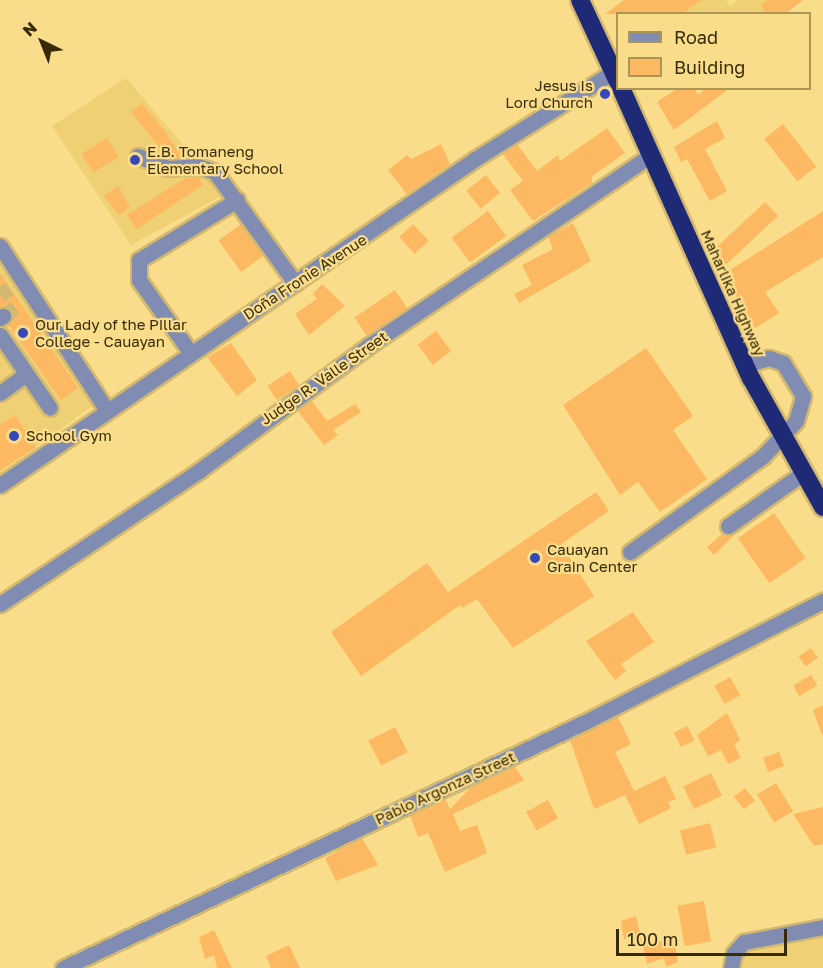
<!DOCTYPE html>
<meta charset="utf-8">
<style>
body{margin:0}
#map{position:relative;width:823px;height:968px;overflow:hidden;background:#fadd8a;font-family:"Golos Text",sans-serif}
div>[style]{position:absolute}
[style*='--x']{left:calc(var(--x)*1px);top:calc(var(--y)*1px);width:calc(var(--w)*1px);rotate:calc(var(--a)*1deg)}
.built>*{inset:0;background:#efd074}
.building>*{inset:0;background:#fdb962;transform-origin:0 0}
.minor-tunnel>*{height:15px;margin-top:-7.5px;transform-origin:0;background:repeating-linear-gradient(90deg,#d3b970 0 15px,transparent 0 23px)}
.roads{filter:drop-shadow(2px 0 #d3b970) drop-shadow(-2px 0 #d3b970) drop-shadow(0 2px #d3b970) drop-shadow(0 -2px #d3b970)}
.minor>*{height:15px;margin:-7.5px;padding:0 7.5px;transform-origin:7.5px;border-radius:7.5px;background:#808cb2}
.highway>*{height:18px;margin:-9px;padding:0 9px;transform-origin:9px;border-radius:9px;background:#1e2a76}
.dots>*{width:16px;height:16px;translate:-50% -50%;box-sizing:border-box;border:3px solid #fadd8a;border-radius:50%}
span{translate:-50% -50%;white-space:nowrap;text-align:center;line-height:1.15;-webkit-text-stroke:4.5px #fadd8a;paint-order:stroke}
.poi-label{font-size:15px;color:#362b06}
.right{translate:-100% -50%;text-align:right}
.left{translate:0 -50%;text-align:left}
.street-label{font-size:15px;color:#362b06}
.legend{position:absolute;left:616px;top:12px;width:195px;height:78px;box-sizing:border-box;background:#fadd8a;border:2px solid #ac9655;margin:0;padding:8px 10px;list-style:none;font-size:18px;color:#362b06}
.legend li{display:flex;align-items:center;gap:12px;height:30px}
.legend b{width:30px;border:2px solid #ac9655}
.north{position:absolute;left:12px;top:12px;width:60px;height:60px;-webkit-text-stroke:4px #fadd8a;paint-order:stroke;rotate:317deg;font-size:16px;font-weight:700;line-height:24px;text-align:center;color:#362b06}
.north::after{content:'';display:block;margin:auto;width:21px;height:27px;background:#362b06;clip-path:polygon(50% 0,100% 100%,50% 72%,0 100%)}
.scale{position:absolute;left:616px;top:929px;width:171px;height:27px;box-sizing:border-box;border:3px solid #362b06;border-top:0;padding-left:8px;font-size:18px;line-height:21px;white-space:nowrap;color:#362b06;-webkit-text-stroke:4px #fadd8a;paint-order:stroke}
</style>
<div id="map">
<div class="built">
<div style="clip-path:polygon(701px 0,726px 0,730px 6px,738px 0,798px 0,780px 13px,682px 14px)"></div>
<div style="clip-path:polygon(126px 78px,225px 194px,131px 245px,52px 126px)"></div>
<div style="clip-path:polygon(0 262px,94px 405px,0 473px)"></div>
<div style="clip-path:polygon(823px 932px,823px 968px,738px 968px,741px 946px)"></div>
</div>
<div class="building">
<div style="clip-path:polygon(624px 0,702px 0,682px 14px,605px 14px)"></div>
<div style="clip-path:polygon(767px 0,803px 0,785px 14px,767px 14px,761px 5px)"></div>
<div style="clip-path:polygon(678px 88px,694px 88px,698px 95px,706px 88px,730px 88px,674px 130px,657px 102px)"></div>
<div style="clip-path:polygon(142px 103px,164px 130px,182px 157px,168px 158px,131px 112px)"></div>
<div style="clip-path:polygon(717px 121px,725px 138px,705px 149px,727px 191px,710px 201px,687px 159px,681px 162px,674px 147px)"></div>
<div style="left:783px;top:124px;width:54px;height:24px;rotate:52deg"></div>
<div style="clip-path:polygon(607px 128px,625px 153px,592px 176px,592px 183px,533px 221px,510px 190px,523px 181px,502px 153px,517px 144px,537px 171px,558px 155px,560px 161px)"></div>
<div style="left:107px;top:138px;width:22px;height:30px;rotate:58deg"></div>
<div style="clip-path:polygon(441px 144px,450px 164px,407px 194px,388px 170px,407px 155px,411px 159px)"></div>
<div style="left:486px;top:175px;width:23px;height:25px;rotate:52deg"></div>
<div style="clip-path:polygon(198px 176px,203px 185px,137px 229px,127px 215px,187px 177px)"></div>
<div style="clip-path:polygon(118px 186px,130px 207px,119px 215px,104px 196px)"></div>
<div style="left:765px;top:202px;width:19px;height:71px;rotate:47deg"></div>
<div style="left:488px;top:211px;width:31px;height:45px;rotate:54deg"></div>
<div style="clip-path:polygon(823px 211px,823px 257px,765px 292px,779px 313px,755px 328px,727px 281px,734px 275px,730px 270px)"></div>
<div style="clip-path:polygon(573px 223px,591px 261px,519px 303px,514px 294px,532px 285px,522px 265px,553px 249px,548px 237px)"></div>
<div style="left:241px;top:224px;width:39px;height:28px;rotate:54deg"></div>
<div style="left:413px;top:224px;width:23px;height:19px;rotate:47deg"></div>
<div style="clip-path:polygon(0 273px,78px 388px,61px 400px,8px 324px,11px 311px,0 307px)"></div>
<div style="clip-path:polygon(322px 284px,345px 306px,309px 335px,295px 314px,317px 299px,313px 294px)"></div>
<div style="left:395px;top:290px;width:22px;height:49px;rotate:56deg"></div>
<div style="left:436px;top:331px;width:25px;height:23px;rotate:53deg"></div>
<div style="clip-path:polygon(231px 343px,257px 380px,237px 396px,207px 357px)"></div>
<div style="clip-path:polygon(646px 348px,693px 416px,673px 430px,707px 479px,660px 512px,638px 482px,620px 495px,563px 405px)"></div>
<div style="left:290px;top:371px;width:17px;height:27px;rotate:57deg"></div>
<div style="clip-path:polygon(311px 400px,327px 421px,355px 404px,361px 412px,333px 430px,338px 435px,324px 445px,297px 410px)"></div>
<div style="clip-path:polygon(15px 415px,36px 448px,0 470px,0 425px)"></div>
<div style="clip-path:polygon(596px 492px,609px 511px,561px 544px,594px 596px,513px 648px,477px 599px,462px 608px,460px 605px,361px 676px,331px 632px,427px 563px,448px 592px)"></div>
<div style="left:774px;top:513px;width:55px;height:44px;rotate:55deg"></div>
<div style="clip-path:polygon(738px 531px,714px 555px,707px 547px,722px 534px)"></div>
<div style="clip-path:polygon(633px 612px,654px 642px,621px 664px,626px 671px,615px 680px,586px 641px)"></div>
<div style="left:811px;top:648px;width:12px;height:15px;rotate:55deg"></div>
<div style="left:811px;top:675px;width:12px;height:21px;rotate:59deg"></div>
<div style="left:730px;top:677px;width:21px;height:18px;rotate:61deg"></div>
<div style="clip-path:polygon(823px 705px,823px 735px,822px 735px,813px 710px)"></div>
<div style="clip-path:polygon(727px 713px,740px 740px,734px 744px,741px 758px,728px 764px,721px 750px,708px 756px,697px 735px)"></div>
<div style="clip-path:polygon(618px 717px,631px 744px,615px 752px,634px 791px,665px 776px,676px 799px,668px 802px,671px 808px,639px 824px,625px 795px,594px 809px,570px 740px)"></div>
<div style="left:687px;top:726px;width:16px;height:15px;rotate:63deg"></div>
<div style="left:395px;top:727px;width:28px;height:30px;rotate:63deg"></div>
<div style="left:779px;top:752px;width:15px;height:17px;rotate:70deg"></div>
<div style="clip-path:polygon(515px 767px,524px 780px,453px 814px,460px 831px,477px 825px,487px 853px,445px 872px,428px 833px,418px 837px,410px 815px,445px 798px,450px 809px,470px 788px)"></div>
<div style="left:711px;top:773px;width:25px;height:31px;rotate:64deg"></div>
<div style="left:776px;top:783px;width:33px;height:22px;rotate:59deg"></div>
<div style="left:745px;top:788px;width:16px;height:14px;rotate:52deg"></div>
<div style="left:548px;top:800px;width:21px;height:25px;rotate:61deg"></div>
<div style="clip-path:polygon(823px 807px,823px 844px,814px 846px,793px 814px)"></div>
<div style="left:710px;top:823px;width:25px;height:31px;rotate:76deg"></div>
<div style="clip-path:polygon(362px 838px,378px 865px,336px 881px,325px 858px)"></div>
<div style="left:704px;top:901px;width:41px;height:27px;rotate:80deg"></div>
<div style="clip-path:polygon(636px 916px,642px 942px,624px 939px,621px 921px)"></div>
<div style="clip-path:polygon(214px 930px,232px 968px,217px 968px,214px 955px,205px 959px,199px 937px)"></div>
<div style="clip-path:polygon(674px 941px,678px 962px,666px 967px,664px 958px,647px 964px,642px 942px)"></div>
<div style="clip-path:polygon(289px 945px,300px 968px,271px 968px,266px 956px)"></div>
</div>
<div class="minor-tunnel">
<div style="--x:0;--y:295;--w:12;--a:-35"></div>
<div style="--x:3;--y:316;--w:22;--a:-34"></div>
</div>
<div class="roads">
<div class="minor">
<div style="--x:138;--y:156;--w:32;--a:22"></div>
<div style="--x:168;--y:168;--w:30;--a:-4"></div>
<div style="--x:198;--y:166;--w:18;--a:19"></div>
<div style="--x:215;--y:172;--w:137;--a:54.2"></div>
<div style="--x:0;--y:246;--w:194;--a:57"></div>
<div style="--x:0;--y:318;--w:4;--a:-34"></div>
<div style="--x:0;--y:335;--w:88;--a:55.6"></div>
<div style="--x:190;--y:352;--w:88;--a:-125.3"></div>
<div style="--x:139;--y:280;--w:20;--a:-90"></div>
<div style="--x:139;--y:260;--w:115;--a:-31.5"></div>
<div style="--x:0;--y:393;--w:31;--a:-36"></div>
<div style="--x:0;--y:485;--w:576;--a:-34.46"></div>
<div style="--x:475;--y:159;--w:163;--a:-32.2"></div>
<div style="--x:728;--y:526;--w:92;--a:-35.2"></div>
<div style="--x:630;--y:552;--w:164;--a:-35.8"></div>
<div style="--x:763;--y:456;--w:48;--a:-46.7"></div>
<div style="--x:796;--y:421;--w:26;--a:-74"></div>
<div style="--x:803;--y:396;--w:39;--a:-121"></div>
<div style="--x:783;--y:363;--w:15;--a:-160"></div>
<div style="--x:769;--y:358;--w:25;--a:164"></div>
<div style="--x:0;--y:604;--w:241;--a:-33.8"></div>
<div style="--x:200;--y:470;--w:209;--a:-36.4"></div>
<div style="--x:368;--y:346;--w:341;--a:-34"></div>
<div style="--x:63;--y:968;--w:582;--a:-25.24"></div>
<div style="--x:589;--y:720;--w:263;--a:-27"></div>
<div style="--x:731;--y:968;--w:15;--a:-79"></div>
<div style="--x:734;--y:953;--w:15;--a:-48"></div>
<div style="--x:744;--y:942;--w:80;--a:-10.8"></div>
</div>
<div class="highway">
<div style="--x:580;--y:0;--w:90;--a:65.1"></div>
<div style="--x:621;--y:88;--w:318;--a:65.9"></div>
<div style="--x:751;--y:378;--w:148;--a:60.8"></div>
</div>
</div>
<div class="dots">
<div style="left:605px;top:94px;background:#3547b9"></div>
<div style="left:135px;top:160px;background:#3547b9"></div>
<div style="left:23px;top:333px;background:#3547b9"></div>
<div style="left:14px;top:436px;background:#3547b9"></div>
<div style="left:535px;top:558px;background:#3547b9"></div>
</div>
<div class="poi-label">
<span class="right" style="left:593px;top:94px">Jesus Is<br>Lord Church</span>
<span class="left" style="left:147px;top:160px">E.B. Tomaneng<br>Elementary School</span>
<span class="left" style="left:35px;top:333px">Our Lady of the Pillar<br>College - Cauayan</span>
<span class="left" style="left:26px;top:436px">School Gym</span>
<span class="left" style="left:547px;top:558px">Cauayan<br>Grain Center</span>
</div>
<div class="street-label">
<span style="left:305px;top:277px;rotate:-33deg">Doña Fronie Avenue</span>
<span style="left:733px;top:293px;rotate:66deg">Maharlika Highway</span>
<span style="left:324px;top:378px;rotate:-35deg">Judge R. Valle Street</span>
<span style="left:445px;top:788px;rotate:-25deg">Pablo Argonza Street</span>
</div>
<ul class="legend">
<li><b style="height:8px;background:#808cb2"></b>Road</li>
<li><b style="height:16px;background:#fdb962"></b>Building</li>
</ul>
<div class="north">N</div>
<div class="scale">100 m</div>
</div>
